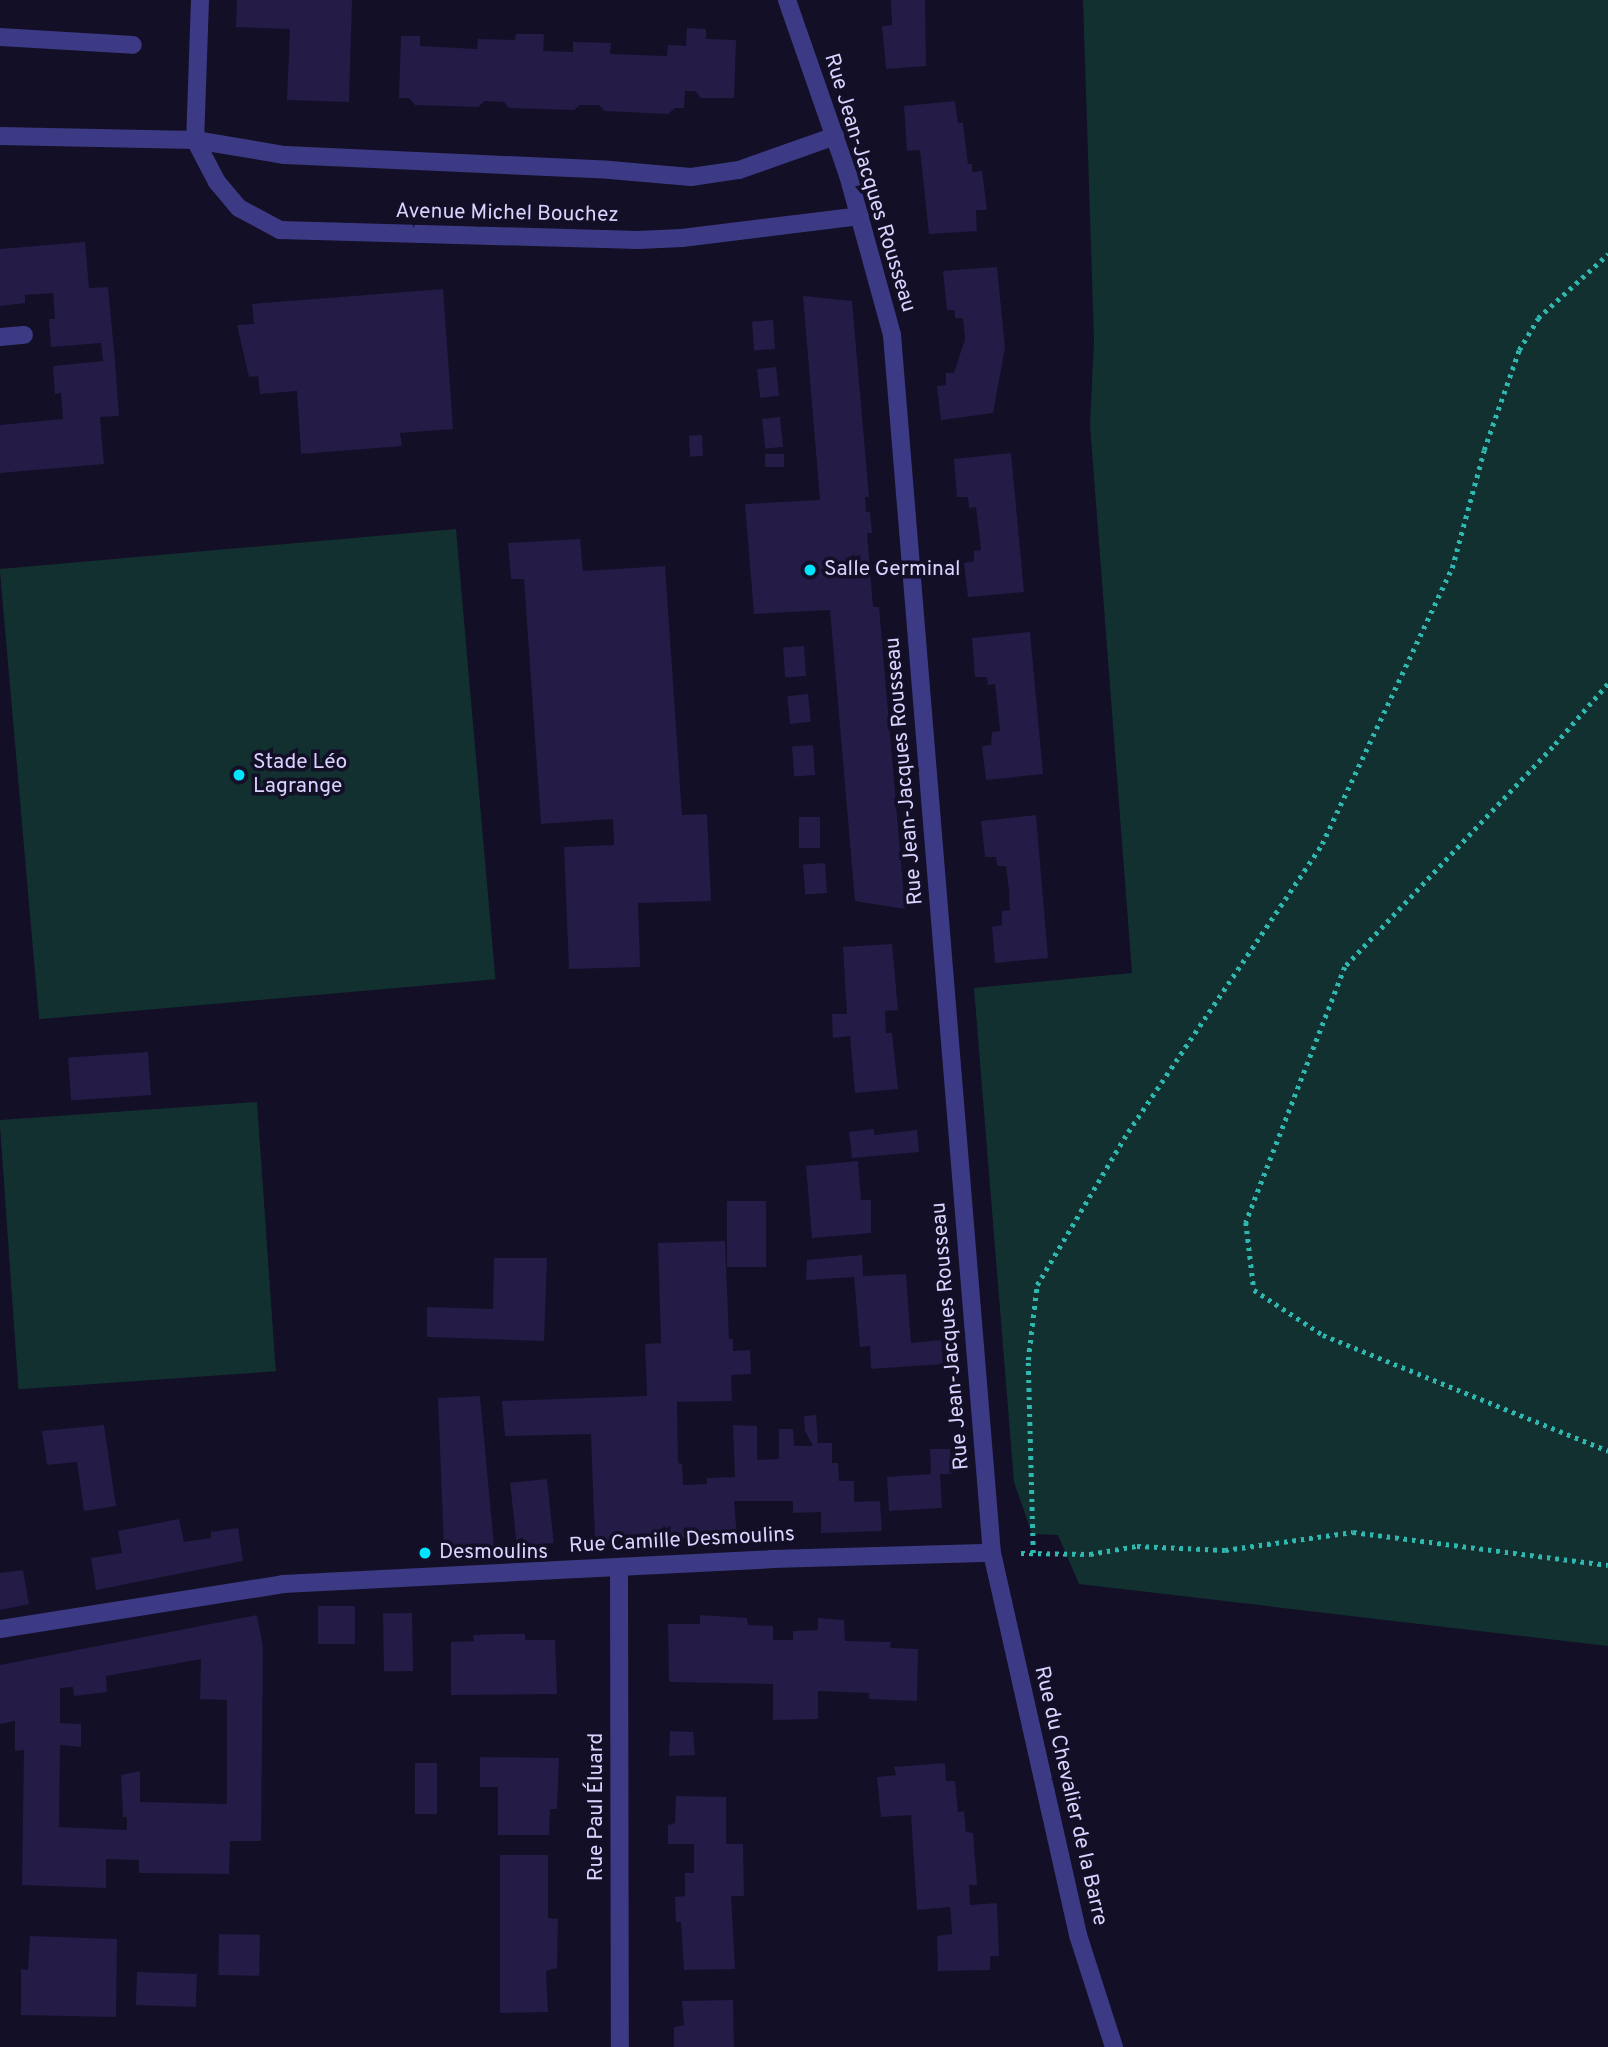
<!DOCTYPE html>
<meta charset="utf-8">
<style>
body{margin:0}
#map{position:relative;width:1608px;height:2047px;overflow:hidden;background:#130f26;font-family:Overpass,sans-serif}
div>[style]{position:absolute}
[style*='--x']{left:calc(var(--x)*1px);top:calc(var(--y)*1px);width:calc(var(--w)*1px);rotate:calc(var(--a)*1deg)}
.green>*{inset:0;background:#12302f;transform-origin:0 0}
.building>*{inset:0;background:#241b47;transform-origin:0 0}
.path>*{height:4.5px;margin-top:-2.25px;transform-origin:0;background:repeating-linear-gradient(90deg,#2fb8b0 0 3.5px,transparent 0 8.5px)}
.minor>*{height:18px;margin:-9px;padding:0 9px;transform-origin:9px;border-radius:9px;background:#3d3a85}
.dots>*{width:19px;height:19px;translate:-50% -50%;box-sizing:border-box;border:4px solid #130f26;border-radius:50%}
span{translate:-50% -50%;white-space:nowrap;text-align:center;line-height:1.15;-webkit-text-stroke:7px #130f26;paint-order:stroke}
.street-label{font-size:21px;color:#d9d4ff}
.poi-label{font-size:21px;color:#d9d4ff}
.left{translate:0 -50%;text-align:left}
</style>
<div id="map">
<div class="green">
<div style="clip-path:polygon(1083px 0,1608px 0,1608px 1646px,1079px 1584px,1058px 1535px,1032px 1534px,1014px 1482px,974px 988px,1132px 973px,1090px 425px,1094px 340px)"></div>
<div style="left:456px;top:529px;width:452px;height:458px;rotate:85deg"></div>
<div style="left:257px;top:1102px;width:270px;height:258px;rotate:86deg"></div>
</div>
<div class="building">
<div style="clip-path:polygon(237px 0,352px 0,349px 102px,287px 100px,290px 29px,236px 27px)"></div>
<div style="clip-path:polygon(891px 0,925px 0,926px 66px,886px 69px,882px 26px,892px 25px)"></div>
<div style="clip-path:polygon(687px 28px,706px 29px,706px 39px,736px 40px,734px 98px,701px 98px,695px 91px,685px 91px,684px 108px,675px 108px,668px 114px,605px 111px,599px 105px,580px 105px,574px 110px,509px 108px,504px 102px,485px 101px,478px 107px,415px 105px,409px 98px,399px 98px,401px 36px,420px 36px,420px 46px,477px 49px,478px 39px,515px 40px,516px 34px,544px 34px,543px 51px,573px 52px,573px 42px,611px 43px,610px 54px,667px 56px,668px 45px,686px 46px)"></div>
<div style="clip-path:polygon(955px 101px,958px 123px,963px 123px,968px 164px,972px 164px,972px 172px,982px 171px,987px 210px,976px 210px,977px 231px,929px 234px,920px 150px,907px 151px,904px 106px)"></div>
<div style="clip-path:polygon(85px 242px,89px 288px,108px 287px,115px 361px,119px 416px,100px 417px,104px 464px,0 473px,0 425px,63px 419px,61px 393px,55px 394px,53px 366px,103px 361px,101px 343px,51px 347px,49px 319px,55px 319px,53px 293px,25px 295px,25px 303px,0 306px,0 249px)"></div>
<div style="clip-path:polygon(997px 267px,1005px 348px,993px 413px,941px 420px,937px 386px,946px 385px,946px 373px,954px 373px,965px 339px,963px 318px,955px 318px,955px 310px,947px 310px,943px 271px)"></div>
<div style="clip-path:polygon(443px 289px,453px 429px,400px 433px,402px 446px,301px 454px,297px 391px,260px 394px,258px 376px,249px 377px,237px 325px,254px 324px,252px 304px)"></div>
<div style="clip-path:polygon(803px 296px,852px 301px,869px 497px,865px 497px,866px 512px,870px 512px,872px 533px,867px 533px,873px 607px,879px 607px,905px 909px,855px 901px,830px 610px,754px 614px,745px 504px,820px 500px)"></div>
<div style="left:773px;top:320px;width:29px;height:21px;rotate:86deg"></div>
<div style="left:776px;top:367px;width:29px;height:19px;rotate:84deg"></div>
<div style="left:780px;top:417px;width:30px;height:18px;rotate:84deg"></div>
<div style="left:702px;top:435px;width:21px;height:13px;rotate:87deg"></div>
<div style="clip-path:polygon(1011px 453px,1024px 592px,968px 597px,964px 563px,974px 561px,974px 551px,981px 550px,976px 507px,969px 508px,968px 497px,957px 497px,954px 459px)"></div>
<div style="left:784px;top:454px;width:13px;height:19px;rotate:90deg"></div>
<div style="clip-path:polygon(580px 539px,583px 571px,665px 566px,682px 815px,707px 814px,711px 901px,638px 903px,640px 967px,569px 969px,564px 847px,614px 845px,613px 819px,541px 824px,524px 579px,511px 579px,508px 543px)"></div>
<div style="clip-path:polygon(1030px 632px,1043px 774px,986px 780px,982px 746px,991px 745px,992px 732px,1000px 731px,995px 684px,988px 685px,987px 677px,975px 677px,972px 638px)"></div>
<div style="left:804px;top:646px;width:30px;height:21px;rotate:86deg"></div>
<div style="left:808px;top:694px;width:28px;height:21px;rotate:84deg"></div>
<div style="left:813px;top:745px;width:30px;height:21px;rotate:86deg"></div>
<div style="clip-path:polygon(1036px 815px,1048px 958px,995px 963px,992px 927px,1002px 925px,1002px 911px,1010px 910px,1009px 890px,1006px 866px,997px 866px,996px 857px,985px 857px,981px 821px)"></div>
<div style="left:799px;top:817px;width:21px;height:31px"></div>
<div style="left:825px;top:863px;width:30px;height:22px;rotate:86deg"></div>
<div style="clip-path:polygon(892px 944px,898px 1010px,885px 1011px,886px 1033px,892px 1033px,898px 1089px,855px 1093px,850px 1036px,833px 1038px,832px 1014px,847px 1014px,843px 947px)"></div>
<div style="left:148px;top:1052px;width:43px;height:80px;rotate:86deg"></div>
<div style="clip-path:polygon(874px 1129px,874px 1135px,917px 1130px,919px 1152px,852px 1158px,849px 1132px)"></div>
<div style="clip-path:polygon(858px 1161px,861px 1200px,871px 1200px,871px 1233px,812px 1238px,806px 1166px)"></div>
<div style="left:727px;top:1201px;width:39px;height:66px"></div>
<div style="clip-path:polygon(725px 1241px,729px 1339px,733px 1339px,733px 1351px,750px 1350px,751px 1374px,731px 1375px,732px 1401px,677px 1402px,678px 1463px,682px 1464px,683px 1485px,707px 1484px,707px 1478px,735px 1477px,733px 1425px,757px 1426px,757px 1460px,779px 1459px,779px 1429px,793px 1429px,794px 1446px,813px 1446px,805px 1431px,804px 1416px,816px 1415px,818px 1443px,832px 1443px,832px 1463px,838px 1463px,839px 1481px,854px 1481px,854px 1502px,880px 1501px,882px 1531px,821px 1533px,821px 1512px,793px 1513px,793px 1501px,734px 1501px,737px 1537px,595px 1541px,591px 1434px,505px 1436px,502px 1401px,647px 1396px,645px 1344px,661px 1343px,658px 1243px)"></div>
<div style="clip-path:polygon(862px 1255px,863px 1276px,906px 1274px,911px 1343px,941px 1340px,943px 1364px,871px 1369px,870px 1346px,860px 1347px,854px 1277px,806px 1280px,807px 1260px)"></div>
<div style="clip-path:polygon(494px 1258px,547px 1258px,544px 1341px,427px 1337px,427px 1307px,493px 1309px)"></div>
<div style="clip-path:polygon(480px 1396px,494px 1546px,444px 1548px,438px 1398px)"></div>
<div style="clip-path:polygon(104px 1425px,116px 1506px,84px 1511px,77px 1462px,47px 1465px,42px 1431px)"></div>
<div style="clip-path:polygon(930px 1449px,950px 1449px,952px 1474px,940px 1474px,942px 1508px,889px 1511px,887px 1477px,931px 1474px)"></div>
<div style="left:547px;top:1479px;width:64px;height:37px;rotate:84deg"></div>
<div style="clip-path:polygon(179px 1519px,184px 1542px,211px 1538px,211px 1532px,238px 1528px,243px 1561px,96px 1590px,91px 1558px,122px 1553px,118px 1531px)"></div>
<div style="clip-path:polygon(23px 1570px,29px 1604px,0 1610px,0 1573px)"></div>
<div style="left:355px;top:1606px;width:38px;height:37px;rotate:90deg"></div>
<div style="left:412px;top:1613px;width:58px;height:29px;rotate:89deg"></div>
<div style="clip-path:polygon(evenodd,257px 1615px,263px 1647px,261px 1841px,230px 1841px,229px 1874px,139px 1873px,139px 1860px,106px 1859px,106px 1888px,22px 1885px,24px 1750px,15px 1751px,15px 1721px,0 1724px,0 1665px,257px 1615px,201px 1659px,200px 1699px,227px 1700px,227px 1804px,140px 1802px,140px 1771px,121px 1775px,123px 1817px,127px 1817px,127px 1830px,59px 1827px,60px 1745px,81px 1747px,81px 1724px,60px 1723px,60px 1688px,73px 1687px,74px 1696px,107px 1692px,106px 1676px,201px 1659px)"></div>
<div style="clip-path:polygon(700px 1615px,747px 1618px,748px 1625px,773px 1626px,773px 1640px,793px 1640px,793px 1631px,818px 1630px,818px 1618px,844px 1620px,845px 1641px,891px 1642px,890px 1648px,918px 1649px,917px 1701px,869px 1699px,869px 1693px,818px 1691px,818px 1719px,773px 1720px,773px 1684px,669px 1682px,668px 1624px,700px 1624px)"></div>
<div style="clip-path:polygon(502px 1634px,525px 1634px,525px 1640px,555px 1640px,557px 1694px,451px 1695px,451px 1642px,474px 1641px,473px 1635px)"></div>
<div style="clip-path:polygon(670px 1731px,693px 1732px,695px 1755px,669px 1756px)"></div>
<div style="clip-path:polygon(480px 1757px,559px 1758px,557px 1809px,550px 1809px,549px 1835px,498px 1835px,498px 1787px,480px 1787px)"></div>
<div style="left:415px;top:1763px;width:22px;height:51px"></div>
<div style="clip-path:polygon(945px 1763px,946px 1781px,955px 1781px,958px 1812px,964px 1811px,966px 1832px,973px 1833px,977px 1885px,969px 1885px,970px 1905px,997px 1903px,999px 1956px,990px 1956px,990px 1970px,938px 1971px,937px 1936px,952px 1934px,950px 1907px,917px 1910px,911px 1815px,881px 1817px,877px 1777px,896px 1775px,894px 1767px)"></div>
<div style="clip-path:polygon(676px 1796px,726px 1797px,726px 1844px,743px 1844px,744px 1896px,731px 1896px,735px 1969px,684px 1970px,681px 1922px,676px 1922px,675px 1897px,685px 1896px,685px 1873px,694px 1873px,694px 1844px,668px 1844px,668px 1825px,675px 1823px)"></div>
<div style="clip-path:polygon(500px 1855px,548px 1855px,548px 1918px,558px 1919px,557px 1968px,546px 1971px,548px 2012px,500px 2013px)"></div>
<div style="left:219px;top:1934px;width:41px;height:41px;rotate:1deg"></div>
<div style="clip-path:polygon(30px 1936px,117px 1939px,116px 2017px,21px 2015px,21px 1969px,28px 1970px)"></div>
<div style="left:137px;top:1972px;width:60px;height:33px;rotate:2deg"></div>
<div style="clip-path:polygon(733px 2000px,734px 2047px,674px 2047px,674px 2027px,684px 2025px,682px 2001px)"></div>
</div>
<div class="path">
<div style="--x:1608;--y:684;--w:84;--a:131.1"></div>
<div style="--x:1553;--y:747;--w:303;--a:133.4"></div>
<div style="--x:1345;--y:967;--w:274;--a:111.2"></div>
<div style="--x:1246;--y:1222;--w:68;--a:83.3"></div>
<div style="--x:1254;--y:1290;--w:82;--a:33.1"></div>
<div style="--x:1323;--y:1335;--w:308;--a:22.1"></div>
<div style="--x:1021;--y:1553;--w:69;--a:0.8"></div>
<div style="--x:1090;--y:1554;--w:48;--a:-9.7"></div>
<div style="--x:1137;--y:1546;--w:88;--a:2.6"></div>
<div style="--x:1225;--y:1550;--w:129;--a:-8"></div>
<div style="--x:1353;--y:1532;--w:257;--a:7.4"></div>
<div style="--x:1033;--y:1553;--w:193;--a:-91.5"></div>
<div style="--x:1028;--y:1360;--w:76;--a:-83.2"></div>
<div style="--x:1037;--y:1285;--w:178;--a:-59.3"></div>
<div style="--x:1128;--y:1132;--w:347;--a:-56"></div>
<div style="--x:1322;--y:844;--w:305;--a:-64.8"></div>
<div style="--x:1452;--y:568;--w:122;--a:-74.8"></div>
<div style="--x:1484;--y:450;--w:106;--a:-70.7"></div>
<div style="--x:1519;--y:350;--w:37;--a:-59"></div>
<div style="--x:1538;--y:318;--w:95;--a:-42.4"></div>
</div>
<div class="minor">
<div style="--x:200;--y:0;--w:140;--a:92"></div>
<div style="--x:195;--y:140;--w:47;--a:62.4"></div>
<div style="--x:217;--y:182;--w:34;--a:50"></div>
<div style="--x:239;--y:208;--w:47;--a:28.2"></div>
<div style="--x:280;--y:230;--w:358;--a:1.6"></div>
<div style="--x:638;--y:240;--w:44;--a:-2.6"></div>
<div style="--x:682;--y:238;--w:179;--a:-7"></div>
<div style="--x:787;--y:0;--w:185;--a:70.8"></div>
<div style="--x:848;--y:175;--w:166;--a:74.6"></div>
<div style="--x:892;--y:335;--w:1222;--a:85.31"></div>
<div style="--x:992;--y:1553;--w:392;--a:77.3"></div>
<div style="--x:1078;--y:1935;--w:118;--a:72.2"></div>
<div style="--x:0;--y:37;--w:133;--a:3.4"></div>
<div style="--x:0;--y:136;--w:195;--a:1.2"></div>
<div style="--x:195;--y:140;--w:91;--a:9.5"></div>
<div style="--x:285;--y:155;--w:325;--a:2.6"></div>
<div style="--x:610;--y:170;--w:81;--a:4.9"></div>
<div style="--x:691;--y:177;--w:49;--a:-8.3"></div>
<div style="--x:739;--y:170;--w:102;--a:-19.5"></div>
<div style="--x:0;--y:337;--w:24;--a:-5"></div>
<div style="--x:619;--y:1567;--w:480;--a:89.9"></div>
<div style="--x:0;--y:1629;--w:287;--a:-9"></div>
<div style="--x:283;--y:1584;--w:489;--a:-2.9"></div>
<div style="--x:771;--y:1559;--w:221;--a:-1.6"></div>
</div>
<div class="dots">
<div style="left:810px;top:570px;background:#00e5ff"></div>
<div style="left:239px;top:775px;background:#00e5ff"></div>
<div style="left:425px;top:1553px;background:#00e5ff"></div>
</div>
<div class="street-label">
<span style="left:869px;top:183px;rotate:73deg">Rue Jean-Jacques Rousseau</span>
<span style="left:507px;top:214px;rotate:1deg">Avenue Michel Bouchez</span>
<span style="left:905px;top:771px;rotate:-95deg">Rue Jean-Jacques Rousseau</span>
<span style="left:951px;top:1336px;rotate:-95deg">Rue Jean-Jacques Rousseau</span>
<span style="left:682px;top:1541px;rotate:-3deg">Rue Camille Desmoulins</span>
<span style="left:1070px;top:1796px;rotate:77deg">Rue du Chevalier de la Barre</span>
<span style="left:597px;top:1807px;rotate:-90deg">Rue Paul Éluard</span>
</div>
<div class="poi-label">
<span class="left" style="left:824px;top:570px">Salle Germinal</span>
<span class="left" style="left:253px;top:775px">Stade Léo<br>Lagrange</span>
<span class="left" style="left:439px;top:1553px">Desmoulins</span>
</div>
</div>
